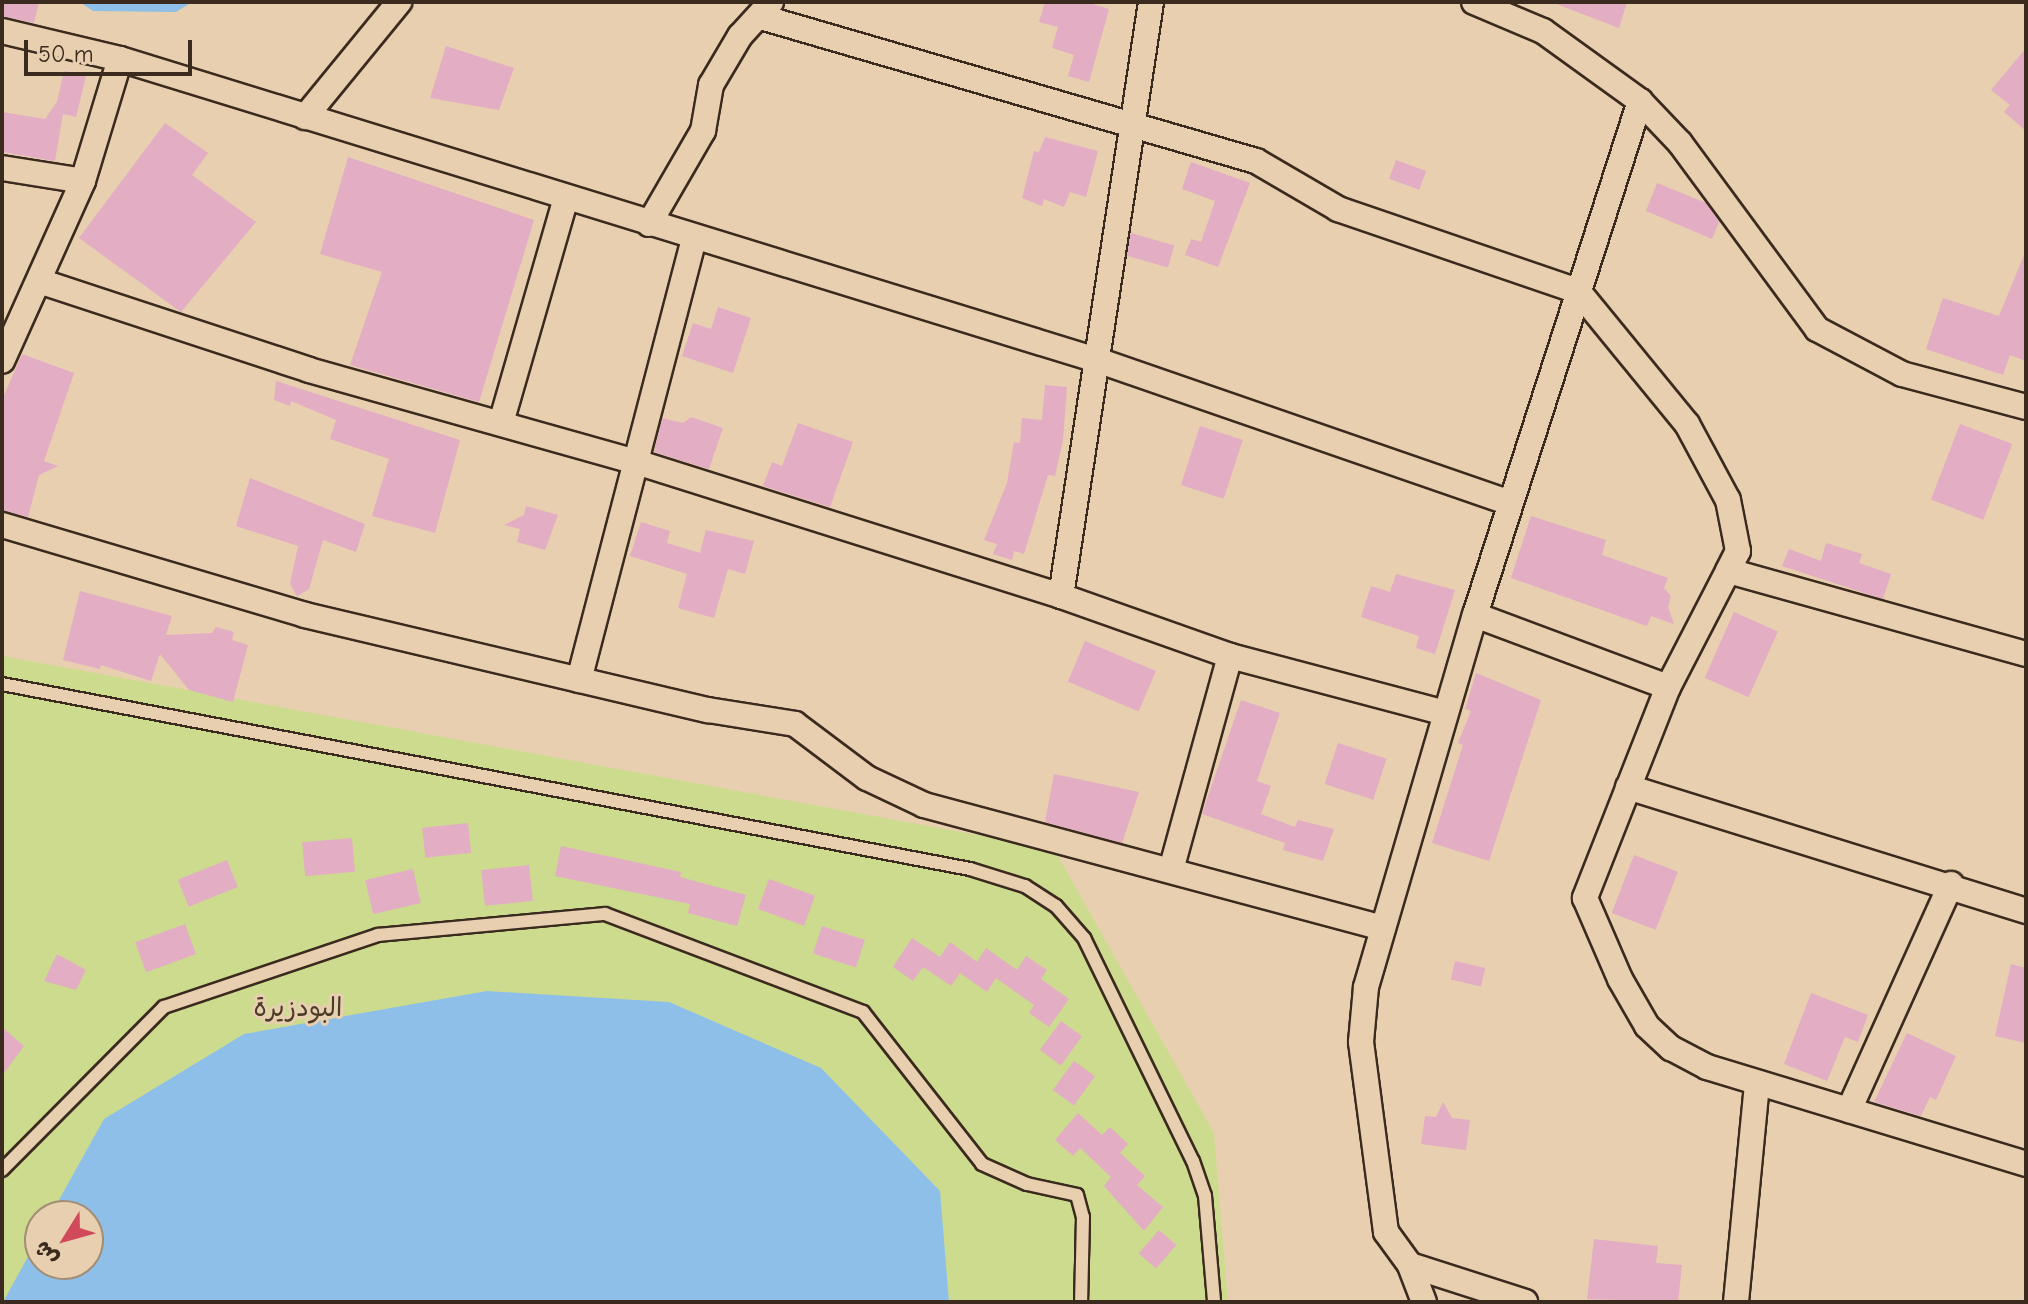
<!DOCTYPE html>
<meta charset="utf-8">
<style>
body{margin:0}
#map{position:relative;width:2028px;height:1304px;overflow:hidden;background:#e7cfaf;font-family:"Comic Neue","Playpen Sans Arabic",sans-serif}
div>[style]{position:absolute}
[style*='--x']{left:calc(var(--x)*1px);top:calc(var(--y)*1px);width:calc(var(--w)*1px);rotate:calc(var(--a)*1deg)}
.green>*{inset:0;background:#cddb8f}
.water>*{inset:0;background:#8dbfe9}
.building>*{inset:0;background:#e3adc4;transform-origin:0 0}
.roads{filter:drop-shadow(2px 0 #3b2a1e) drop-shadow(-2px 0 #3b2a1e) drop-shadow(0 2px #3b2a1e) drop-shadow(0 -2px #3b2a1e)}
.lane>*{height:12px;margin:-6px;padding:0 6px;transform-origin:6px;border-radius:6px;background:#e7cfaf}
.street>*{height:24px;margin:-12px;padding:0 12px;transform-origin:12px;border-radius:12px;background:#e7cfaf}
span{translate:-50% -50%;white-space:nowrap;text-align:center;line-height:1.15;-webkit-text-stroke:6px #e7cfaf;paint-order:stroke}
.park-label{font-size:26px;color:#4a3c29}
.frame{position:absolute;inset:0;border:4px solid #3b2a1e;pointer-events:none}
.north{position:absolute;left:24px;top:1200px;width:80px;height:80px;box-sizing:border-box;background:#e7cfaf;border:2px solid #a28d75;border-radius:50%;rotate:233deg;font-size:22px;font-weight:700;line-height:32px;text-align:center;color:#3b2a1e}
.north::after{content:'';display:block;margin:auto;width:28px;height:36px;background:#d1495b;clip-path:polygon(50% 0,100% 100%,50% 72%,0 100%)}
.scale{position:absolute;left:24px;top:40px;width:168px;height:36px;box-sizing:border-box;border:4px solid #3b2a1e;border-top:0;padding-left:10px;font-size:24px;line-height:28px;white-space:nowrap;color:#3b2a1e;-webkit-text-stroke:6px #e7cfaf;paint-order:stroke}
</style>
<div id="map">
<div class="green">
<div style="clip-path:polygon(evenodd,2px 656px,1054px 849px,1214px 1133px,1228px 1302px,2px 1302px,2px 656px,40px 1216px,88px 1216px,88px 1264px,40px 1264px,40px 1216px)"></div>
</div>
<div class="water">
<div style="clip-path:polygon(80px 2px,192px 2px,176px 12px,93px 11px)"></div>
<div style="clip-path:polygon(487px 991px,669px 1002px,821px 1068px,940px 1191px,949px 1302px,3px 1302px,40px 1235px,40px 1264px,88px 1264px,88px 1216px,50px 1216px,104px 1119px,244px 1034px)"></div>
</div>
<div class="building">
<div style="clip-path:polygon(2px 2px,39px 2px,34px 23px,2px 16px)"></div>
<div style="clip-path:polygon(1045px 2px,1086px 2px,1109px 9px,1089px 82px,1068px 76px,1074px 55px,1052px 48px,1058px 27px,1039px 22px)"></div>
<div style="clip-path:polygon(1551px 2px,1627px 2px,1619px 28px)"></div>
<div style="clip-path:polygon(446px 46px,514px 68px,499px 110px,430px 98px)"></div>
<div style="clip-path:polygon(2026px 48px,2026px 131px,2004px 112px,2010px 105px,1991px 90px)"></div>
<div style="clip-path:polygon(64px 71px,86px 76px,76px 117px,63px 114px,55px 161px,2px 152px,2px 112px,45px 119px,57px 102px)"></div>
<div style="clip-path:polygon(165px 123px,208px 153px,192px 175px,256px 222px,181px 312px,79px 238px)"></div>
<div style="clip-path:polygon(1045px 137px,1098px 151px,1086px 197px,1070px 192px,1064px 207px,1044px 199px,1042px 206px,1022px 198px,1034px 151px,1039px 152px)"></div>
<div style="clip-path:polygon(348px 157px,534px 220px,479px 402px,350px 365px,382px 272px,320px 254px)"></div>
<div style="left:1396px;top:160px;width:32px;height:20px;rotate:20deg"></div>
<div style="clip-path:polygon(1191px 162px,1250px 183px,1218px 267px,1185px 255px,1191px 239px,1201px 242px,1215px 201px,1182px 189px)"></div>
<div style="clip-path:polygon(1657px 183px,1706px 203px,1719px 222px,1712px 239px,1646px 211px)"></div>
<div style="left:1131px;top:233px;width:45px;height:23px;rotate:16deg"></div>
<div style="clip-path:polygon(2026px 250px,2026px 361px,2010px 355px,2003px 375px,1926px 349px,1943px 298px,1999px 316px)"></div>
<div style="clip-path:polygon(718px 307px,751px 318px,733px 373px,682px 356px,693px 323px,711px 329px)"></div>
<div style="clip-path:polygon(22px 354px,74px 373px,44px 461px,58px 466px,39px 475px,28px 517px,2px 510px,2px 400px)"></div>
<div style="clip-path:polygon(276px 381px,460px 440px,435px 533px,372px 516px,389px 459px,330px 439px,336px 420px,291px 401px,290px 406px,274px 400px)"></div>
<div style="clip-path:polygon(1045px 385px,1067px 387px,1063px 440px,1055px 476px,1048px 475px,1024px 554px,1014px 551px,1012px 560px,993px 554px,997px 544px,984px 540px,1007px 483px,1014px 442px,1020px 443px,1022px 418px,1042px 420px)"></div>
<div style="clip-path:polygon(691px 417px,723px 428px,709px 469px,654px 452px,662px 418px,683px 423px)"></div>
<div style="clip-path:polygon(798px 423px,853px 442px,830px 507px,763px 486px,772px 462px,782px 466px)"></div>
<div style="left:1960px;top:424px;width:56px;height:81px;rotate:21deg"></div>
<div style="left:1200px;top:426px;width:45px;height:62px;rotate:18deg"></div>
<div style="clip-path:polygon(250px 478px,365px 524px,356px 552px,323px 540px,309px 589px,297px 596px,290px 584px,298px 546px,236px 526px)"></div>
<div style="clip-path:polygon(526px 506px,558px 515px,545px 550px,517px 542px,520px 529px,504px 525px,524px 515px)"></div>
<div style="clip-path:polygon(1531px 516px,1606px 540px,1602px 555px,1668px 578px,1664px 588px,1671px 596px,1668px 607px,1674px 624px,1651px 616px,1647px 626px,1511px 578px)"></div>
<div style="clip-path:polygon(641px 522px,670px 531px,667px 543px,700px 553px,706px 530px,754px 541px,745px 574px,728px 569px,714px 618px,678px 608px,687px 574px,630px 556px)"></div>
<div style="clip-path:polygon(1826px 543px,1862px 554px,1859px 563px,1891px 574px,1883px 599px,1782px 566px,1789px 549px,1821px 561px)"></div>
<div style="clip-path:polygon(1396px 574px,1455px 590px,1435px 654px,1416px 648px,1419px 636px,1361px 617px,1371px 586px,1390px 592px)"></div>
<div style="clip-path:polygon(80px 591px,172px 616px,166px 635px,212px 633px,216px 627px,234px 632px,232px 640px,248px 645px,233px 702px,189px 690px,160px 654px,151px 681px,101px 665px,100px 669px,63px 660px)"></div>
<div style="left:1734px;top:612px;width:48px;height:72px;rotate:24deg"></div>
<div style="left:1085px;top:641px;width:77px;height:44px;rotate:23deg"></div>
<div style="clip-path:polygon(1476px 673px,1541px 700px,1489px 861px,1432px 843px,1463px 745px,1458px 743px,1471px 711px,1465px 709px)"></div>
<div style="clip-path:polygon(1241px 700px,1280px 713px,1257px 781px,1271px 786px,1261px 814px,1295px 827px,1298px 820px,1334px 829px,1323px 861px,1283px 850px,1285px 843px,1202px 814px)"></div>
<div style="left:1338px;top:743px;width:51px;height:43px;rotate:18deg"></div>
<div style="clip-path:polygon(1054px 774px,1139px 792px,1122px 843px,1045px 822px)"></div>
<div style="left:468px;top:823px;width:30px;height:46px;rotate:84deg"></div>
<div style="left:352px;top:838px;width:34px;height:50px;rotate:85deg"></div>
<div style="clip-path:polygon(561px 846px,681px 872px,680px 877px,746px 895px,737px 926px,688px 913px,690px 904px,555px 876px)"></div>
<div style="left:1634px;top:855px;width:47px;height:62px;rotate:21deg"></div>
<div style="left:227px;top:860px;width:29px;height:53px;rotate:68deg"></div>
<div style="left:529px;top:865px;width:36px;height:48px;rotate:84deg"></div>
<div style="left:413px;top:869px;width:35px;height:49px;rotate:77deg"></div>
<div style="left:769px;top:879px;width:49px;height:32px;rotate:20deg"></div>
<div style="left:185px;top:924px;width:32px;height:53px;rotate:70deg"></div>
<div style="left:822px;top:926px;width:45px;height:29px;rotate:18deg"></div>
<div style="clip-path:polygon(912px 938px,940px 957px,950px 942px,977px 962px,986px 948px,1017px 970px,1026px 956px,1047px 970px,1041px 979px,1069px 999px,1049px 1027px,1029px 1013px,1034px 1005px,996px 978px,987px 992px,960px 973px,951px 986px,923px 967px,913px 981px,893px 967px)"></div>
<div style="clip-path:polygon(57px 954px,86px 970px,76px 990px,44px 981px)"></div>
<div style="left:1455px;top:961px;width:31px;height:19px;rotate:13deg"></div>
<div style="clip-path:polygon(2011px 964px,2026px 968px,2026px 1043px,1995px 1036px)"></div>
<div style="clip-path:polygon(1811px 993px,1868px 1015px,1858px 1042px,1845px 1037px,1827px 1081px,1784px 1064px)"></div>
<div style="left:1061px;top:1021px;width:26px;height:36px;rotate:36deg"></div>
<div style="clip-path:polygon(2px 1027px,24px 1046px,2px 1076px)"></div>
<div style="clip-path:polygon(1907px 1033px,1956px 1056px,1936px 1100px,1930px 1097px,1921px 1116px,1874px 1102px)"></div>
<div style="left:1074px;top:1061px;width:26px;height:36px;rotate:36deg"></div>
<div style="clip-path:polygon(1443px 1102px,1452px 1118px,1470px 1120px,1466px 1150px,1421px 1144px,1425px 1116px,1436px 1117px)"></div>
<div style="clip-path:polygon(1078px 1113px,1102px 1135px,1110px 1127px,1128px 1144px,1120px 1153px,1145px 1176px,1137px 1185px,1163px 1207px,1144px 1231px,1104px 1186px,1111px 1177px,1080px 1148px,1073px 1156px,1055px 1140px)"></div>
<div style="left:1159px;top:1230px;width:23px;height:31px;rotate:41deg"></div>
<div style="clip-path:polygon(1594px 1239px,1658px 1246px,1656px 1263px,1682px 1265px,1678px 1302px,1587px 1299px)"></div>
</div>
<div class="roads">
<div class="lane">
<div style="--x:2;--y:684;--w:986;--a:10.82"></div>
<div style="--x:970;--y:869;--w:58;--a:17.2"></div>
<div style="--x:1025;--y:886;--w:37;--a:33"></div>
<div style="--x:1056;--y:906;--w:43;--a:48.8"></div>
<div style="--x:1084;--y:938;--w:248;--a:64"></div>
<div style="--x:1193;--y:1161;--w:37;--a:71"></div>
<div style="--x:1205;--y:1196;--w:106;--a:85.1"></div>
<div style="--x:2;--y:1170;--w:230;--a:-45.2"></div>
<div style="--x:164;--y:1007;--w:226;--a:-18.6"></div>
<div style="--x:378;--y:935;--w:228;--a:-5.3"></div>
<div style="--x:605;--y:914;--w:276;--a:20.8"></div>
<div style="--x:863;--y:1012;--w:193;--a:51.9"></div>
<div style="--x:982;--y:1164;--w:49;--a:24"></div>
<div style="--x:1027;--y:1184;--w:51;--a:12.4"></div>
<div style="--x:1077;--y:1195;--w:23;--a:75"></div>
<div style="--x:1083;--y:1217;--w:85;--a:91.3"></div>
</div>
<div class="street">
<div style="--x:1474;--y:2;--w:75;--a:22.8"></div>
<div style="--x:1543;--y:31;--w:120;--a:35.8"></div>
<div style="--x:1640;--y:101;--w:58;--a:46.4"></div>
<div style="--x:1680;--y:143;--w:231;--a:53.6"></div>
<div style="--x:1817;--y:329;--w:96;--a:27.9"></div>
<div style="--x:1902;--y:374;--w:128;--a:14.9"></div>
<div style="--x:761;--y:17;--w:516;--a:16.22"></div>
<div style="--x:1256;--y:161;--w:95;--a:30.3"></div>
<div style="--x:1338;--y:209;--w:254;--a:18.9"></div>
<div style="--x:1578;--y:291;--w:172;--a:50.7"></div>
<div style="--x:1687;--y:424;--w:86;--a:61.7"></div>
<div style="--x:1728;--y:500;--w:52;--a:78.9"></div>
<div style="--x:1738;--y:551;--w:22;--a:117"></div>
<div style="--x:2;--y:31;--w:121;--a:13.3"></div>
<div style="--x:120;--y:59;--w:127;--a:106.9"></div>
<div style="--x:83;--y:181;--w:197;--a:114.2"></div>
<div style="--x:120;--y:59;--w:1025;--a:17.13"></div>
<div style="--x:1100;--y:361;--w:434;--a:19.1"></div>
<div style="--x:305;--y:117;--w:149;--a:-50.7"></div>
<div style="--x:2;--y:168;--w:82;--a:9.1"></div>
<div style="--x:649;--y:224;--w:108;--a:-59.9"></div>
<div style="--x:703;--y:131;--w:47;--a:-80.1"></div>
<div style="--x:711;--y:85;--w:57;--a:-59.4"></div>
<div style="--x:740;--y:36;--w:46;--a:-47.6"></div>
<div style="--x:39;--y:281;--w:284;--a:18.2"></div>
<div style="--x:309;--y:370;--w:337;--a:15.7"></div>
<div style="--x:633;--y:461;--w:449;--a:17.5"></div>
<div style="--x:1061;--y:596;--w:179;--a:19.5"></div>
<div style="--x:1230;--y:656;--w:222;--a:14.8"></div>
<div style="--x:501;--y:423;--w:234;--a:-73.9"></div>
<div style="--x:2;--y:525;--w:316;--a:16.5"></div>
<div style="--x:305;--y:615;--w:414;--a:13.3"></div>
<div style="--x:708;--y:710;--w:88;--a:9.1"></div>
<div style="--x:795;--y:724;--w:90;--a:36.9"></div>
<div style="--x:867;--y:778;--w:63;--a:25.3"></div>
<div style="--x:924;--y:805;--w:475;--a:15"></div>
<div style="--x:1061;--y:596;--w:601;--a:-81.38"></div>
<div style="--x:1475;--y:615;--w:206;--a:20.5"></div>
<div style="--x:2026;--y:654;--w:309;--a:-164.4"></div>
<div style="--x:1728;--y:571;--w:131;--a:117.3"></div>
<div style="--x:1668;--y:687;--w:227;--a:111.5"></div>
<div style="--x:1585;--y:898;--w:88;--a:66.6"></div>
<div style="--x:1620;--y:979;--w:54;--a:60.1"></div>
<div style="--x:1647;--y:1026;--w:33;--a:43"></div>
<div style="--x:1671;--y:1048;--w:41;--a:27.8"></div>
<div style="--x:1707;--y:1067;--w:333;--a:16.9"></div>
<div style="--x:579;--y:680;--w:458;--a:-75.4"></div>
<div style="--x:1628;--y:787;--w:417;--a:17.3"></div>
<div style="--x:1171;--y:870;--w:222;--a:-74.6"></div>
<div style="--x:1849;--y:1110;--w:248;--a:-65.7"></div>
<div style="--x:1410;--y:1265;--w:121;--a:17.8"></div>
<div style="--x:1424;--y:1302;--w:40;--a:-111"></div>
<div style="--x:1410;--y:1265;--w:41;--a:-126"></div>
<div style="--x:1386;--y:1232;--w:192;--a:-97.5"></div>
<div style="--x:1361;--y:1042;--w:55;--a:-84.8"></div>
<div style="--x:1366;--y:987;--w:388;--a:-73.7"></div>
<div style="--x:1475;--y:615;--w:540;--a:-72.2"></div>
<div style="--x:1736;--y:1302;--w:220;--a:-84.5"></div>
</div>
</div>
<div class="park-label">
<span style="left:298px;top:1009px">البودزيرة</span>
</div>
<div class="frame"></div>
<div class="north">ش</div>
<div class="scale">50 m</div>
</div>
